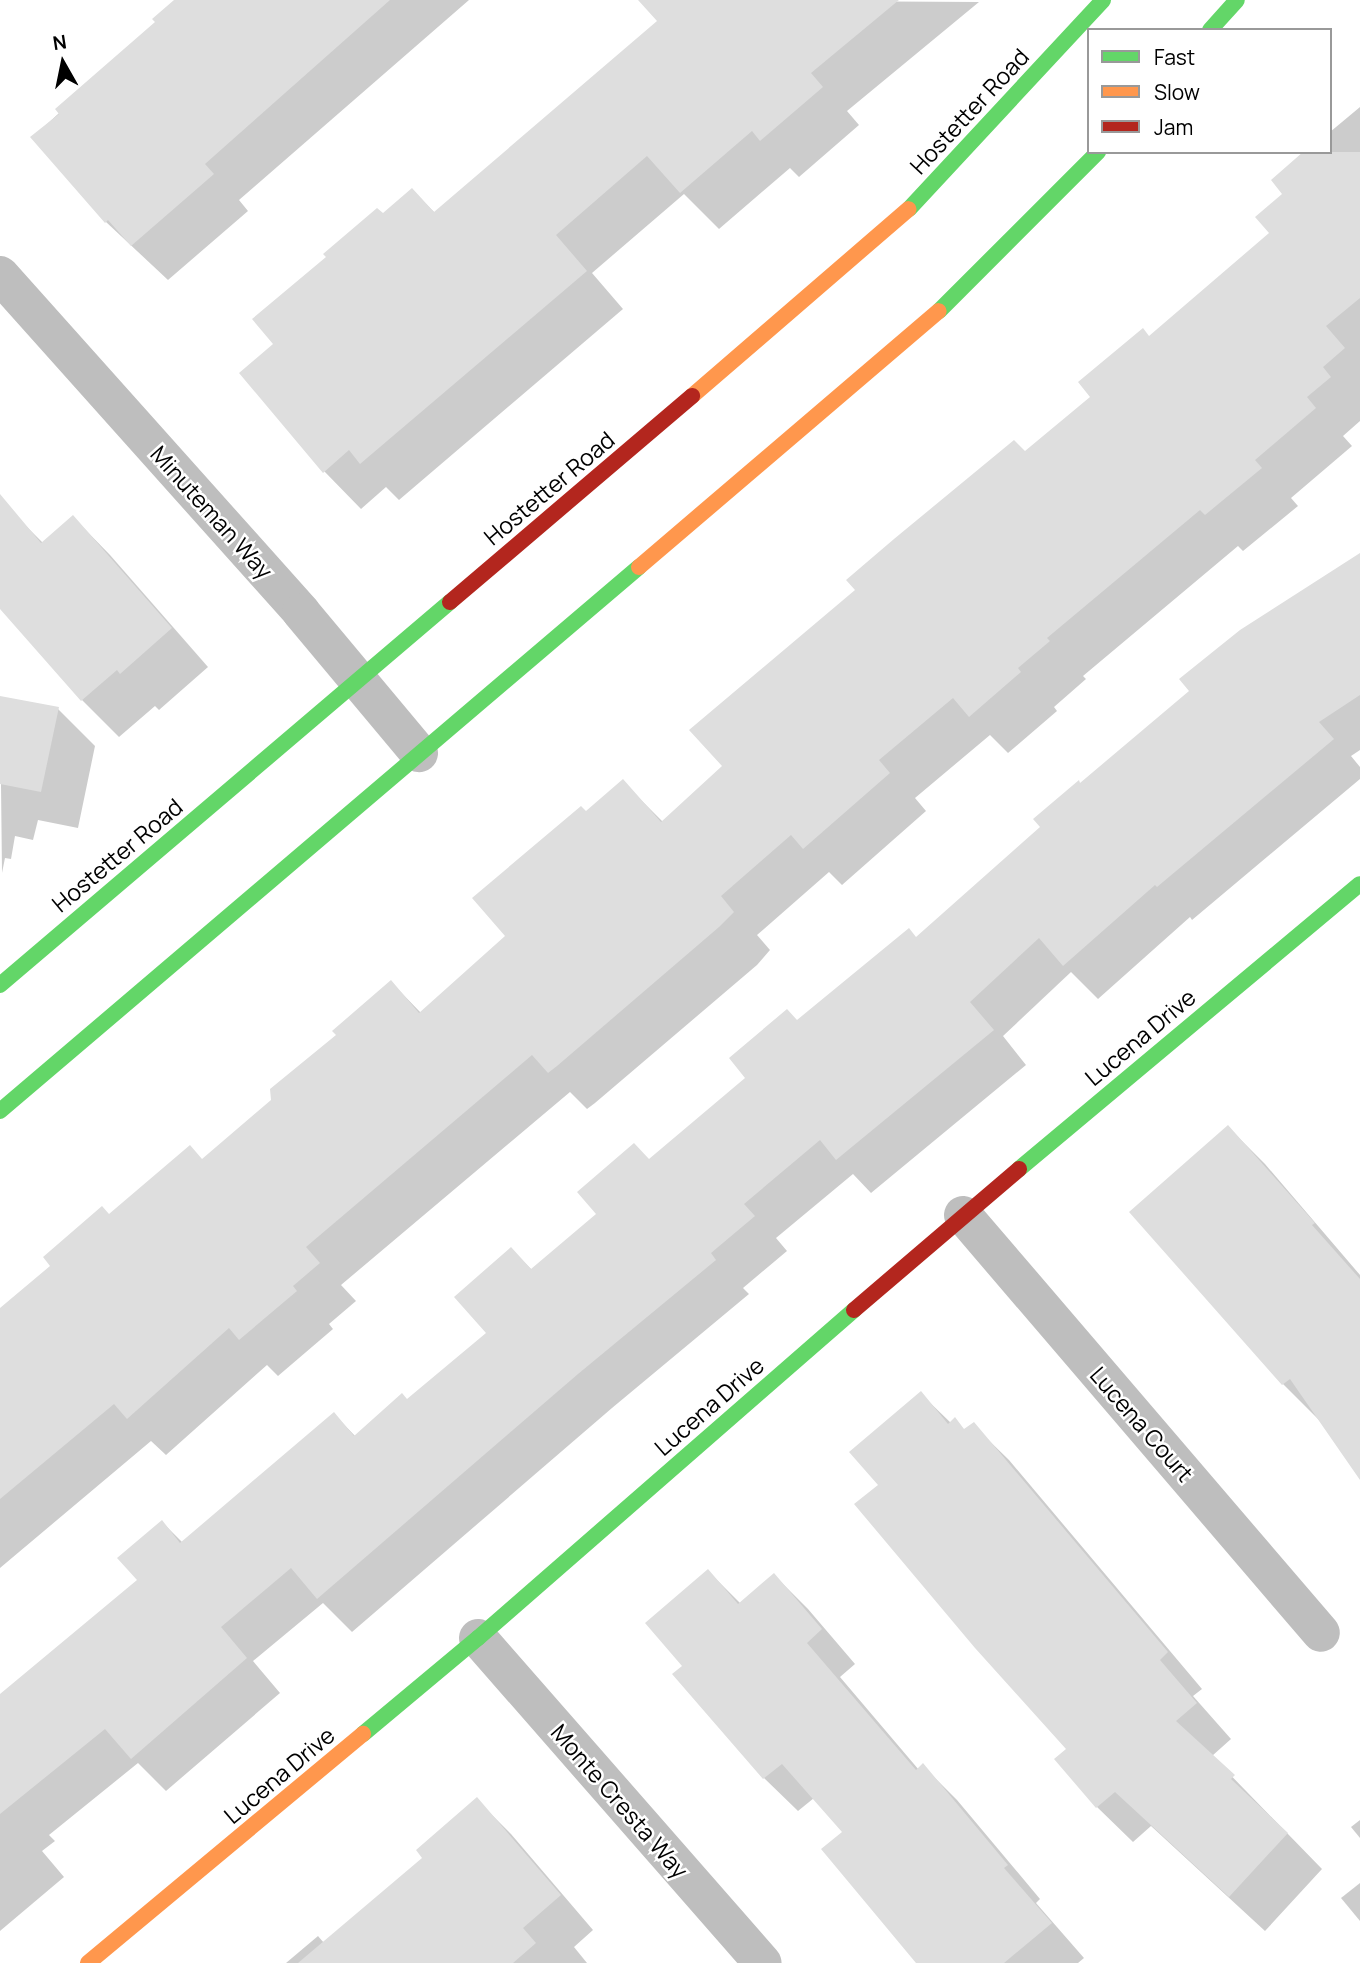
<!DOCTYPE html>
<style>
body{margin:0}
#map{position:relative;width:1360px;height:1963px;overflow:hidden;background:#fff;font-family:Manrope,sans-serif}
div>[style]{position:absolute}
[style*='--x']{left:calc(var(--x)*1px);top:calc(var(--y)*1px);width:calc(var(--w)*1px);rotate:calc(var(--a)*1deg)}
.shadow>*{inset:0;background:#0003}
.building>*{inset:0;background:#dedede}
.street>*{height:38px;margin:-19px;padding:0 19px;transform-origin:19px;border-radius:19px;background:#bebebe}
.fast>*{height:16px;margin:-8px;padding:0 8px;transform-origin:8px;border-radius:8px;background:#63d668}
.slow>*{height:16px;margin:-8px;padding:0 8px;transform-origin:8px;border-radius:8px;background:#ff974d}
.jam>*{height:16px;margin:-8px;padding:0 8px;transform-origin:8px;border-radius:8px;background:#b3261e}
span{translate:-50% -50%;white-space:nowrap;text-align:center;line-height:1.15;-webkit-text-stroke:5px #fff;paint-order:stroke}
.street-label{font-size:23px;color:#000}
.legend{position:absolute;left:1087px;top:28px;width:245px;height:126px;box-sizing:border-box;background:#fff;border:2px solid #999;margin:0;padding:9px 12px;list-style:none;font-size:21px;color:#000}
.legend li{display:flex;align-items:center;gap:14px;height:35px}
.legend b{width:35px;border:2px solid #999}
.north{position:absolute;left:28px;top:28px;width:70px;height:70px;-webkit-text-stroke:5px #fff;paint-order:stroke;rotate:351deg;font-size:19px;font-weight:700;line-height:28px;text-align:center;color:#000}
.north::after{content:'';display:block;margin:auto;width:24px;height:32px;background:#000;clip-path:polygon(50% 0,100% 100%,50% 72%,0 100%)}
</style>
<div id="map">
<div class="shadow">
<div style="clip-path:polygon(177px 0,469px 0,239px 200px,248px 211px,168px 280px,106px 222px,33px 137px,157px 23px)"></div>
<div style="clip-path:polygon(651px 0,979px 2px,847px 111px,859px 125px,799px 177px,790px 168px,719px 229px,684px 194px,592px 273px,623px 309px,399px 500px,386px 487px,361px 509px,324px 471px,276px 344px,383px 216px,412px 190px,435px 213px,659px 21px)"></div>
<div style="clip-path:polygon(1360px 107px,1360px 421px,1343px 436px,1352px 446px,1291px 498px,1298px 506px,1243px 551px,1238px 546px,1083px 676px,1086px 679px,1054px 707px,1057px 711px,1008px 753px,990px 735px,915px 798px,926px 811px,842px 885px,829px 872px,757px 935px,770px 950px,757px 965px,595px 1103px,587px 1109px,570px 1092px,341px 1285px,356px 1301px,329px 1324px,333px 1329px,278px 1376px,267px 1365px,166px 1455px,151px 1441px,0 1568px,0 1310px,109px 1216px,203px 1161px,273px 1101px,391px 982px,421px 1013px,508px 936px,586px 813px,623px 782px,663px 822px,725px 767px,1025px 453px,1093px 397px,1150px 338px,1271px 233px,1330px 152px,1330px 132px)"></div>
<div style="clip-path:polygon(73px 517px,110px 555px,208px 667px,159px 710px,155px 706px,119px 737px,82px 700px,0 606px,0 535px,19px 519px,43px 543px)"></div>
<div style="clip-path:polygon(1360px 554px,1360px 750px,1351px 756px,1360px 767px,1360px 779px,1192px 920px,1190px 917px,1098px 999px,1071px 972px,1003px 1036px,1026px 1065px,871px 1193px,853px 1174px,776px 1238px,787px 1251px,743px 1288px,749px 1294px,612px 1408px,352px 1632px,323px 1603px,253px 1661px,280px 1693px,166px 1791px,138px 1763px,49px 1835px,55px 1841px,42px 1851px,64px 1877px,0 1931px,0 1697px,139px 1580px,162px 1522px,183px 1543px,334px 1414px,356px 1437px,407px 1401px,489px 1333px,511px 1249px,532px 1270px,599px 1214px,650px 1161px,748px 1078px,798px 1022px,917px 938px,1042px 827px,1081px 785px)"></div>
<div style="clip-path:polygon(0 698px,58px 709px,95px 746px,78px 828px,38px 820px,33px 840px,15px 836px,11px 859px,5px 858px,2px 873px)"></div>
<div style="clip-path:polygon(1228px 1127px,1265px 1164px,1360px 1275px,1360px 1477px,1320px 1421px,1283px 1384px,1132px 1212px)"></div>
<div style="clip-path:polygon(921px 1394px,951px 1423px,966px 1431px,973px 1425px,1009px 1460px,1202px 1689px,1193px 1696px,1231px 1739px,1212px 1756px,1322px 1869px,1265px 1931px,1151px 1826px,1133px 1842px,1097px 1807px,1056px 1759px,1068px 1749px,880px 1485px)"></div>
<div style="clip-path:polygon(708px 1571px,741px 1604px,774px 1575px,808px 1609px,855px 1664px,840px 1677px,919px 1770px,923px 1766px,957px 1800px,1040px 1899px,1036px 1903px,1084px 1958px,1078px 1963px,920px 1963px,844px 1832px,814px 1798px,798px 1811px,764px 1778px,685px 1666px)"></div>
<div style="clip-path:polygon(477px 1800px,511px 1834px,593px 1930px,574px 1947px,587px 1963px,286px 1963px,318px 1936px,324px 1943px,424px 1858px)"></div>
<div style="clip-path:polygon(1360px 1820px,1360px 1838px,1351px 1827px)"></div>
<div style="clip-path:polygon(1360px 1883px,1360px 1921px,1341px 1898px)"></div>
</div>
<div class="building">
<div style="clip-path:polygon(174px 0,390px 0,205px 164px,214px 174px,131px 246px,108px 220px,105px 223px,30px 137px,59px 114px,55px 109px,155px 22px,152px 19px)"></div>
<div style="clip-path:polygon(638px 0,899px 0,811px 73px,823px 87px,760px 141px,752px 131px,680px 193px,647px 156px,556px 235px,587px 271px,360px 464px,349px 450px,323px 473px,239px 373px,273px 344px,252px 319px,326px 257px,323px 254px,377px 208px,383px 213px,412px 188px,434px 212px,657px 21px)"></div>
<div style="clip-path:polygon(1303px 152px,1360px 152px,1360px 298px,1326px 326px,1345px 348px,1323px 367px,1331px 377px,1307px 397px,1316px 408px,1255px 460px,1262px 468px,1205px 515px,1200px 510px,1047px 638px,1050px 641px,1018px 668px,1021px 672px,969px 717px,953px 698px,879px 760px,890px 773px,803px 849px,791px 835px,721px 896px,734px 912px,719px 927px,557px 1066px,548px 1073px,532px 1055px,306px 1247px,320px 1263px,293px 1286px,297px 1291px,239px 1340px,229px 1328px,127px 1419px,114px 1404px,0 1499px,0 1308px,50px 1266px,43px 1257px,102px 1206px,109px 1214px,190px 1145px,202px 1159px,271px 1100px,270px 1089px,336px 1035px,332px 1031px,391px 980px,419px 1013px,505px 936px,472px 898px,581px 806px,586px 811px,623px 779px,661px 822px,722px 766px,689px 730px,855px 590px,846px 580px,894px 539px,1014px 440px,1025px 451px,1090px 397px,1078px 382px,1143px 328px,1149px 336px,1269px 233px,1255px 217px,1282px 194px,1271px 180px)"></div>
<div style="clip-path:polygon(0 494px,41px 543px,73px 515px,172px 628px,120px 674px,117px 670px,81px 701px,0 609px)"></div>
<div style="clip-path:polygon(1360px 553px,1360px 695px,1319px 722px,1334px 739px,1157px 887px,1155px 885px,1063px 966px,1039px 938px,970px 1002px,994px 1030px,836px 1160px,820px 1140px,744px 1204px,755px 1216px,711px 1253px,716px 1260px,578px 1374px,317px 1599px,291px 1568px,221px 1627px,247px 1658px,131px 1759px,105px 1729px,0 1814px,0 1694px,137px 1580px,117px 1558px,162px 1520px,180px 1543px,334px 1412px,354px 1436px,402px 1393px,407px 1399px,486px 1333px,454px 1297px,511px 1247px,531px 1269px,596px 1214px,577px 1192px,634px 1143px,649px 1159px,745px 1078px,729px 1058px,787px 1009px,797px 1020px,909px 928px,916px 937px,1040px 827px,1033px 819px,1079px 780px,1080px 783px,1189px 691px,1179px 679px,1240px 630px)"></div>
<div style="clip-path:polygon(0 696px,59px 707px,41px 792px,0 784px)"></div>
<div style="clip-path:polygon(1228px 1125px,1315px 1223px,1312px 1225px,1360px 1279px,1360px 1480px,1290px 1379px,1282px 1385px,1129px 1212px)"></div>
<div style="clip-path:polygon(921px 1391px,948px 1424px,955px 1417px,964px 1429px,974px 1422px,1168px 1652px,1160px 1660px,1197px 1703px,1176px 1721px,1235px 1775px,1231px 1779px,1288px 1833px,1229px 1897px,1115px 1792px,1096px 1808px,1054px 1759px,1066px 1749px,975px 1648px,854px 1504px,878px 1485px,849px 1452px)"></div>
<div style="clip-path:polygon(708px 1569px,738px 1604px,774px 1573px,822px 1629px,807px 1643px,916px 1770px,923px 1763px,1008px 1865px,1004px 1868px,1052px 1923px,1004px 1963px,916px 1963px,821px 1849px,842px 1832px,782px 1764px,763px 1779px,672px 1674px,682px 1666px,645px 1623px)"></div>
<div style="clip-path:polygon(477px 1797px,561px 1895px,523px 1928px,536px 1943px,513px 1963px,298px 1963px,422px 1858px,416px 1850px)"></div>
</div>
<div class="street">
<div style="--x:0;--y:275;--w:452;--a:48.2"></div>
<div style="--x:301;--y:612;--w:184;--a:50.1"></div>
<div style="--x:963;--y:1215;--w:550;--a:49.42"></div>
<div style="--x:478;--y:1638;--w:432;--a:48.8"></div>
</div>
<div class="fast">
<div style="--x:1210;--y:30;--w:40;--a:-48"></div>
<div style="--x:909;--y:209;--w:285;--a:-47.1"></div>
<div style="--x:939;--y:311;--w:225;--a:-45"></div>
<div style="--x:0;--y:985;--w:591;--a:-40.4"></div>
<div style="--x:0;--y:1111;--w:839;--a:-40.41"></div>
<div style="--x:1019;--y:1169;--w:444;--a:-39.9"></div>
<div style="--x:363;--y:1734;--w:150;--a:-39.9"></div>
<div style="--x:478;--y:1638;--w:499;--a:-41.1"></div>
</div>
<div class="slow">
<div style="--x:692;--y:396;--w:286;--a:-40.8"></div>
<div style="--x:639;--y:567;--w:394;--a:-40.5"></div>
<div style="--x:88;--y:1963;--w:358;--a:-39.8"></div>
</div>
<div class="jam">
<div style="--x:450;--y:602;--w:318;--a:-40.4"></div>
<div style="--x:854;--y:1310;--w:217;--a:-40.5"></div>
</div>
<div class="street-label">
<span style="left:969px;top:111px;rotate:-47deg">Hostetter Road</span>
<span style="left:549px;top:488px;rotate:-40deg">Hostetter Road</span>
<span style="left:212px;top:512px;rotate:48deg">Minuteman Way</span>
<span style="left:117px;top:855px;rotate:-40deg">Hostetter Road</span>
<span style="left:1140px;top:1037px;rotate:-40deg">Lucena Drive</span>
<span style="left:709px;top:1406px;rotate:-41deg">Lucena Drive</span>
<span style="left:1142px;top:1424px;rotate:49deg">Lucena Court</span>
<span style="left:279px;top:1775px;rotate:-40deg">Lucena Drive</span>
<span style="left:620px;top:1801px;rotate:49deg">Monte Cresta Way</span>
</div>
<ul class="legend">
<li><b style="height:9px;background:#63d668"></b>Fast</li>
<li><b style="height:9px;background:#ff974d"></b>Slow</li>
<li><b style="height:9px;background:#b3261e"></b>Jam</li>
</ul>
<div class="north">N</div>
</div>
